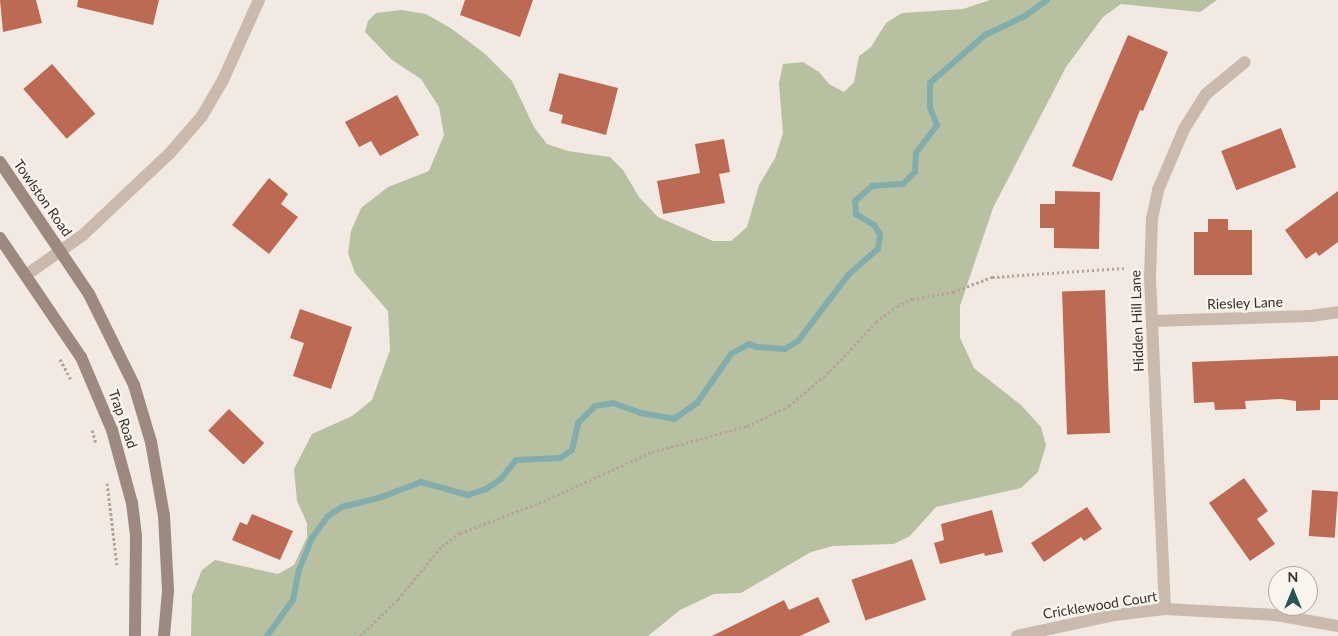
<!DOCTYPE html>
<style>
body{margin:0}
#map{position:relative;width:1338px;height:636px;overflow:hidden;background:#f2eae2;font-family:Lato,sans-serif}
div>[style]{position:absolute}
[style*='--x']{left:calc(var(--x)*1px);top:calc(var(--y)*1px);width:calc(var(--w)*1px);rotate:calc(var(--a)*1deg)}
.green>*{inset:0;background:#b7c1a2}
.stream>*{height:6px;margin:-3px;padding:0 3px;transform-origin:3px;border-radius:3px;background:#82adad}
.building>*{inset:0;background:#bd6a54;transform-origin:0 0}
.path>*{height:3px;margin-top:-1.5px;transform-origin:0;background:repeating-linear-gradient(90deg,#b6a498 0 2.5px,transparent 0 5px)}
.minor>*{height:12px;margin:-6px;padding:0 6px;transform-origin:6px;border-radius:6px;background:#cabaae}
.tertiary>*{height:12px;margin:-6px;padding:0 6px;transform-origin:6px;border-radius:6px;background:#cabaae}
.secondary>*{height:12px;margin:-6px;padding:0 6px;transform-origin:6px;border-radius:6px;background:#9d897f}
span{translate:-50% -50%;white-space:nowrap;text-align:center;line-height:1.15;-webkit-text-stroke:4.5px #faf4ee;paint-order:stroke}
.street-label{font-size:14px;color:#392f2c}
.north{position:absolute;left:1268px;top:566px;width:50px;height:50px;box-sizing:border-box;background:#faf4ee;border:1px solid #ada5a0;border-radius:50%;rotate:0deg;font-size:14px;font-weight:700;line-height:20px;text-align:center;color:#392f2c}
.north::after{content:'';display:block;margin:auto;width:18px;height:22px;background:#245658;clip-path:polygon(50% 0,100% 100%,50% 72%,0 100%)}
</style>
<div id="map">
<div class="green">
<div style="clip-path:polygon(990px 0,1217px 0,1200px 12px,1121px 4px,1103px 17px,1066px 67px,993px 208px,960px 306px,960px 338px,974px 368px,1021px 405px,1041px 427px,1046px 445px,1038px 472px,1021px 488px,936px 507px,910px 536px,894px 544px,833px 546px,811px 552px,741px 593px,714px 594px,680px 610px,648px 636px,191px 636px,192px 595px,202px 570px,215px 560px,278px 574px,294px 565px,307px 537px,307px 523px,297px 501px,294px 469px,312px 434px,352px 416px,372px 400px,390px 350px,388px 311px,355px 273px,348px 253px,351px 231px,361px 208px,388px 187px,429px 171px,444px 135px,439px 107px,421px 79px,392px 60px,365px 32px,368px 21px,376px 13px,401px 10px,426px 14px,452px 29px,484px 53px,512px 81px,534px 127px,547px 144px,568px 151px,610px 157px,623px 170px,639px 197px,658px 217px,713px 241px,731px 241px,747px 227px,759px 185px,775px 158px,783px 133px,779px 83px,783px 64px,803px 62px,819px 72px,829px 84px,844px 92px,854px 82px,859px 56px,871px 47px,886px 23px,902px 13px,963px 9px)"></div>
</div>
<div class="stream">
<div style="--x:267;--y:636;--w:44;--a:-54.2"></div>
<div style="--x:293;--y:600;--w:31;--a:-79"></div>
<div style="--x:299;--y:570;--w:35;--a:-68"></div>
<div style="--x:312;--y:538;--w:27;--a:-54"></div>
<div style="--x:328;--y:516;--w:17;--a:-33"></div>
<div style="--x:342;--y:507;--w:38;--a:-14"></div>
<div style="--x:379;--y:498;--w:45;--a:-20.9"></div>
<div style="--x:421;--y:482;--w:49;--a:15.5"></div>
<div style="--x:468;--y:495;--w:19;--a:-18"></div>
<div style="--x:486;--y:489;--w:18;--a:-34"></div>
<div style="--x:501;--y:479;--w:24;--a:-52"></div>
<div style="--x:516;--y:460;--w:44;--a:-2.6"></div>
<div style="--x:560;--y:458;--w:14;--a:-34"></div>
<div style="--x:572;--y:450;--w:28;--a:-77"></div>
<div style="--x:578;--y:423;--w:24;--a:-45"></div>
<div style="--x:595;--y:406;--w:18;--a:-9"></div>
<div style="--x:613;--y:403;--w:30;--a:20"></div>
<div style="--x:641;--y:413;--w:34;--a:10"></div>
<div style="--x:674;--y:419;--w:28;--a:-35"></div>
<div style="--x:697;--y:403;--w:60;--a:-55.2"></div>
<div style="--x:731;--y:354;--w:21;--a:-29"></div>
<div style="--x:749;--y:344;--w:9;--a:21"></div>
<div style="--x:757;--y:347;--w:28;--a:4"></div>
<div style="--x:785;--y:349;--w:15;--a:-32"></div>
<div style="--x:798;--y:341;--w:84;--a:-52.7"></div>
<div style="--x:849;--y:274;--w:38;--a:-41"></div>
<div style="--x:878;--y:249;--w:15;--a:-82"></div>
<div style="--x:880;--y:234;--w:11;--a:-124"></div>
<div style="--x:874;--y:225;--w:21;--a:-149"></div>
<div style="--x:856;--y:214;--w:13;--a:-94"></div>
<div style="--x:855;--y:201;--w:23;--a:-41"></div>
<div style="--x:872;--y:186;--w:31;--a:-4"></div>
<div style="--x:903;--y:184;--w:17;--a:-45"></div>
<div style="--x:915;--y:172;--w:19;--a:-87"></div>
<div style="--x:916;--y:153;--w:35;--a:-53"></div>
<div style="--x:937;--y:125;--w:18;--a:-112"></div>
<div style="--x:930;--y:108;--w:25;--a:-90"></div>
<div style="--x:930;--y:83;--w:73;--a:-41.1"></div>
<div style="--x:985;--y:35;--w:44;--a:-25.4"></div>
<div style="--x:1025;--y:16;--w:27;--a:-36"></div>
</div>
<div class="building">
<div style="clip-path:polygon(0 0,36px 0,42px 23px,3px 32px)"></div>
<div style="clip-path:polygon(78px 0,159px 0,153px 25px,77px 7px)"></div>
<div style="clip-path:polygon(465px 0,533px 0,520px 37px,460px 15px)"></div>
<div style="clip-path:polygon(1128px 35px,1168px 52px,1143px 111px,1140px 110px,1112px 181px,1072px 166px)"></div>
<div style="left:52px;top:64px;width:66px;height:38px;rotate:49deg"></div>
<div style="clip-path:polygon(559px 73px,618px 88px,606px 135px,561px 123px,563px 115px,549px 111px)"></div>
<div style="clip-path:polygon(397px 95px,419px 135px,380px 156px,371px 141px,359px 147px,345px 122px)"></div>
<div style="left:1281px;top:128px;width:42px;height:64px;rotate:69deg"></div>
<div style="clip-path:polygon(724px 139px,730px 172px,719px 174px,725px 203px,663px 214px,657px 181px,700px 173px,695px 144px)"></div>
<div style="clip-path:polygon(269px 178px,288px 194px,281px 204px,298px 217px,269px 254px,232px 225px)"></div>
<div style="clip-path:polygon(1055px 191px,1100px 192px,1099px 249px,1054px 248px,1054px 228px,1040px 228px,1040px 204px,1055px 204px)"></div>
<div style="clip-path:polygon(1338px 191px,1338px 242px,1319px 256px,1316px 252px,1306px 259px,1285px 230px)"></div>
<div style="clip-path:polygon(1208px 219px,1228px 219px,1228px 230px,1252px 230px,1252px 275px,1194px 275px,1194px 232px,1208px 232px)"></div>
<div style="left:1105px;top:290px;width:143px;height:43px;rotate:88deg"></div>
<div style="clip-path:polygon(300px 309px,352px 327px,331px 389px,293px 376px,304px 343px,290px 338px)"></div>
<div style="clip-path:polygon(1338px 356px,1338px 400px,1320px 400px,1320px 410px,1296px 411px,1296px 401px,1281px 399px,1245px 401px,1246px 409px,1215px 410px,1214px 402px,1194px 403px,1192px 362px)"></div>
<div style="left:229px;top:409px;width:49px;height:30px;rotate:44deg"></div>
<div style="clip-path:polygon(1244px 478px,1268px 511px,1257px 519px,1275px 544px,1250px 561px,1209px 503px)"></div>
<div style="left:1312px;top:490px;width:26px;height:46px;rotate:4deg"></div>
<div style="clip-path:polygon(1087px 507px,1102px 529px,1084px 541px,1081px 537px,1044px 562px,1031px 543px)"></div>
<div style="clip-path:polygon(992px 510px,1003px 552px,985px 556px,984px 553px,940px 564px,934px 543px,944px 540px,941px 524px)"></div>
<div style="clip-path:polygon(252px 514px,293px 531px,280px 560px,232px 540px,240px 522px,247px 525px)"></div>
<div style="left:912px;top:559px;width:43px;height:64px;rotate:71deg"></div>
<div style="clip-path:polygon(818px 597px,830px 622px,800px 636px,712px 636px,784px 600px,789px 610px)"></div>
</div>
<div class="path">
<div style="--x:60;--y:359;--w:24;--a:62"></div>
<div style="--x:92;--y:430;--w:14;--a:73"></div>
<div style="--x:107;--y:483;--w:83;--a:83"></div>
<div style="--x:360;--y:636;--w:53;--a:-44.2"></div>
<div style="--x:398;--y:599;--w:69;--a:-50.3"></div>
<div style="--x:442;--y:546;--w:22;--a:-36"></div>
<div style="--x:460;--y:533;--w:85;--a:-20.8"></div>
<div style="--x:539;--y:503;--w:124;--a:-24.3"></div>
<div style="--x:652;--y:452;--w:98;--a:-15.3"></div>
<div style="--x:747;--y:426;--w:47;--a:-25.5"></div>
<div style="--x:789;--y:406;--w:54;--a:-40.5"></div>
<div style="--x:830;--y:371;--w:67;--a:-46.8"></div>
<div style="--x:876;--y:322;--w:26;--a:-37"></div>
<div style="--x:897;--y:306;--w:17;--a:-25"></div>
<div style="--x:912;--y:299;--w:42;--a:-9.7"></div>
<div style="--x:953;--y:292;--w:42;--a:-21"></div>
<div style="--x:992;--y:277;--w:132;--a:-3.9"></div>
</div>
<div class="minor">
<div style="--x:1152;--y:321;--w:159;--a:-1.8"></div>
<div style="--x:1311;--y:316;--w:27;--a:-8"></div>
<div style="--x:1165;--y:609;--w:331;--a:-92.6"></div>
<div style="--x:1150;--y:278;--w:59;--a:-88.1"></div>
<div style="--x:1152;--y:219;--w:30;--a:-78"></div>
<div style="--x:1158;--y:190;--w:66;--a:-66.9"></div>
<div style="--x:1184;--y:129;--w:41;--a:-57.8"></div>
<div style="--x:1206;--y:94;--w:50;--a:-39.4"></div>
<div style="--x:1017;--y:636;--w:99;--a:-12.2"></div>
<div style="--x:1114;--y:615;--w:51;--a:-6.7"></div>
<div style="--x:1165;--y:609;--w:111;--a:3.1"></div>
<div style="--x:1276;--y:615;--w:63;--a:10.1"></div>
</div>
<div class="tertiary">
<div style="--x:26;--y:275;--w:70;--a:-35.1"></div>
<div style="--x:83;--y:235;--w:120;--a:-43.3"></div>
<div style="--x:170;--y:153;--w:49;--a:-49.1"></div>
<div style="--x:202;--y:116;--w:42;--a:-59.7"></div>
<div style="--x:223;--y:80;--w:88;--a:-65.8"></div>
</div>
<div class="secondary">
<div style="--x:0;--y:162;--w:159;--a:56"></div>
<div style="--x:89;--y:294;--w:102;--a:63.7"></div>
<div style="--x:134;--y:385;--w:59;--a:73.4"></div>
<div style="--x:151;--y:442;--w:75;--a:80"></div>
<div style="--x:164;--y:516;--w:75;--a:86.9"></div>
<div style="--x:168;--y:591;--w:45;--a:95.1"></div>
<div style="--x:0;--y:238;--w:144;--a:55.8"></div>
<div style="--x:81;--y:357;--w:79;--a:67"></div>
<div style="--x:112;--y:430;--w:76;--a:74.7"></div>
<div style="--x:132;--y:503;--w:34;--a:83"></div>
<div style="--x:136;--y:537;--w:99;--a:90.6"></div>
</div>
<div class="street-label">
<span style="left:43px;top:198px;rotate:55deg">Towlston Road</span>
<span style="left:1245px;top:303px;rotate:-2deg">Riesley Lane</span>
<span style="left:1137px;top:321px;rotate:-92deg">Hidden Hill Lane</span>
<span style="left:123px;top:419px;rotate:71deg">Trap Road</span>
<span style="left:1100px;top:605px;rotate:-9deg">Cricklewood Court</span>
</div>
<div class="north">N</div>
</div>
